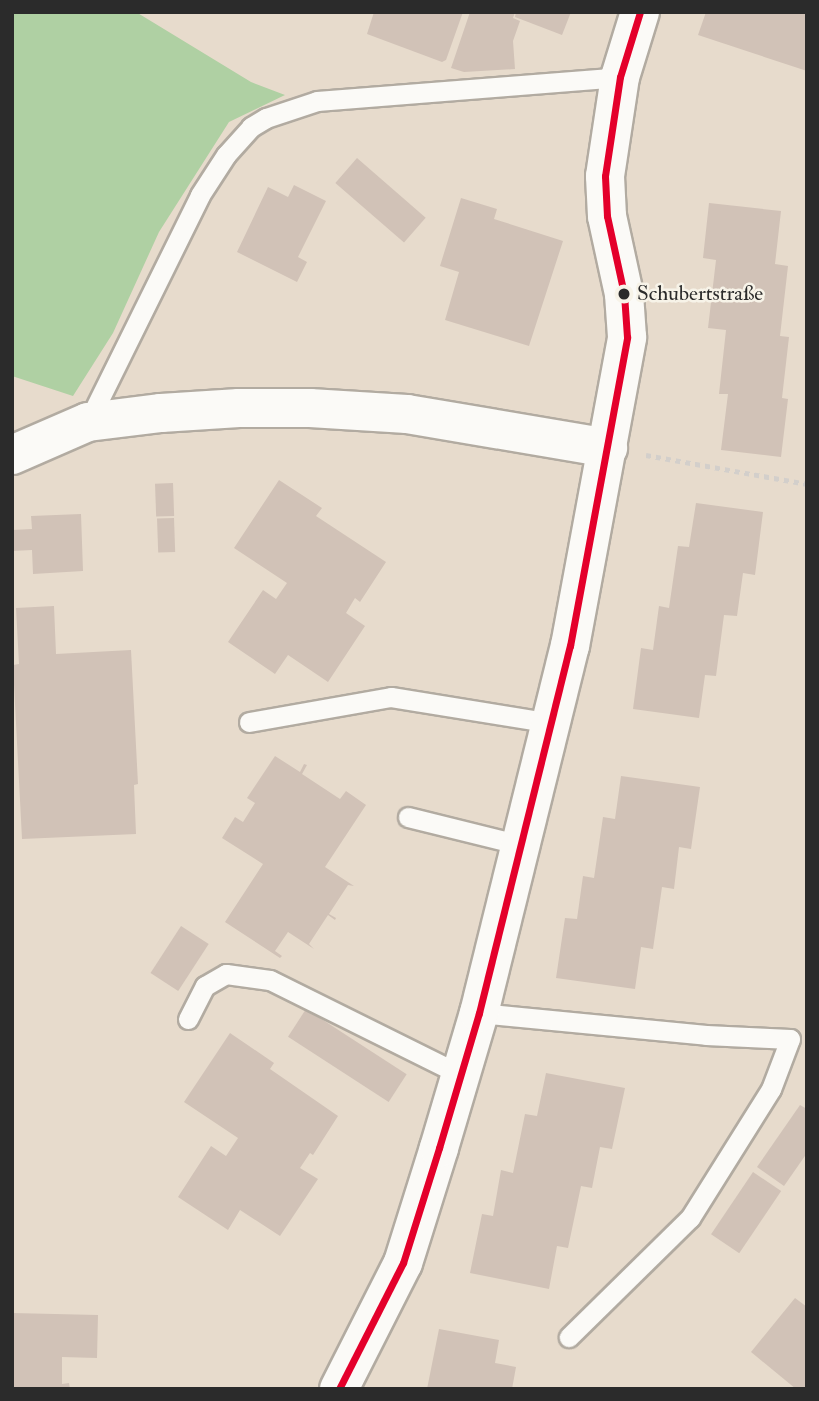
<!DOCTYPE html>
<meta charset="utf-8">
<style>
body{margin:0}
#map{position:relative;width:819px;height:1401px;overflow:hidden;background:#e7dbcc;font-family:"IM FELL Double Pica",serif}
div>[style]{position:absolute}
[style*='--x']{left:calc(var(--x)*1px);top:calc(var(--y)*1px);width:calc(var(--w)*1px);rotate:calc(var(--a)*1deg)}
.green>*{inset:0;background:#afd0a3}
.building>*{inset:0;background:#d1c2b7;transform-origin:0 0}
.path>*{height:4.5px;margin-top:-2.25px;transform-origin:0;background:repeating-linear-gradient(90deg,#d3cfcb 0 5px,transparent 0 10px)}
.roads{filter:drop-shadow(2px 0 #b2aba1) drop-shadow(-2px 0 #b2aba1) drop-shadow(0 2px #b2aba1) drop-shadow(0 -2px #b2aba1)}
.service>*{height:19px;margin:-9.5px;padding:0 9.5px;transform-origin:9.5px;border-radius:9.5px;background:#fbfaf7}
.minor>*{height:38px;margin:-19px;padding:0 19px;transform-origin:19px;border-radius:19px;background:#fbfaf7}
.bus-1>*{height:7px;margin:-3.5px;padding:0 3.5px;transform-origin:3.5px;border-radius:3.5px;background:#e4002b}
.dots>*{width:19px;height:19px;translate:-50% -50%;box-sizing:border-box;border:4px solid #f7f3e8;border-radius:50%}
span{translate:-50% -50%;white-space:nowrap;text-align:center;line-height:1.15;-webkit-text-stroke:5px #f7f3e8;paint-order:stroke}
.bus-label{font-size:21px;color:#2b2b2b}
.left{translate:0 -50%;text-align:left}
.frame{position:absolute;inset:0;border:14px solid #2b2b2b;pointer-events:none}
</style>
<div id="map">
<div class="green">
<div style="clip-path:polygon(12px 12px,136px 12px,251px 82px,285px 95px,229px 122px,159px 232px,113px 333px,73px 396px,12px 376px)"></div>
</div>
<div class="building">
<div style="clip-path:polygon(374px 12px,463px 12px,446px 60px,442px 62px,367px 34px)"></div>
<div style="clip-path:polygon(470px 12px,515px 12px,513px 18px,520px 21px,513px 41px,515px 69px,464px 72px,451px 68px)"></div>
<div style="clip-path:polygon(516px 12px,571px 12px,562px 35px,515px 17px)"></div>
<div style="clip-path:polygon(706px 12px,807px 12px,807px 71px,698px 35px)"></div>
<div style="left:357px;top:158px;width:91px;height:33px;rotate:41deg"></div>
<div style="clip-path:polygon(294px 185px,326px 201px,298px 257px,307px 262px,297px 282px,237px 252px,268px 187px,288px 197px)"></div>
<div style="clip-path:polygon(461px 198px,497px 209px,494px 219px,563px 241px,529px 346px,445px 320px,459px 272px,440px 266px)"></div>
<div style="clip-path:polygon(709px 203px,781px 211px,775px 264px,788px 266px,780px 336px,789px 337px,782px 398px,788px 399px,781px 457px,721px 450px,728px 394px,719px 394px,726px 330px,708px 328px,716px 260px,703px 258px)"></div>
<div style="clip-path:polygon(279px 480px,322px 508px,316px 516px,386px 562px,360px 602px,355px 598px,346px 613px,365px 626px,328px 682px,288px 655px,275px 674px,228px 642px,263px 590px,276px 599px,287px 583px,234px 548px)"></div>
<div style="left:173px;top:483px;width:33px;height:18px;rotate:88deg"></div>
<div style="clip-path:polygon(696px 503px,763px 512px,755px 575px,743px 573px,737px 616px,724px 615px,716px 676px,705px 675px,699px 718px,633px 709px,641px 648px,653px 650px,659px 606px,669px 608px,678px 546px,689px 547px)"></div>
<div style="clip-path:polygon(81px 514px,83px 571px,33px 574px,32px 550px,12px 551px,12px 530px,32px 529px,31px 516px)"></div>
<div style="left:174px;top:518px;width:34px;height:17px;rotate:88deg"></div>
<div style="clip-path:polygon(54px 606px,56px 654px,131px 650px,138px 784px,134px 785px,136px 834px,22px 839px,13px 665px,19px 664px,16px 608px)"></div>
<div style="clip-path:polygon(275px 756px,300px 772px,304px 764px,307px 765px,302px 774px,340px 799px,346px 791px,366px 805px,325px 867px,354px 886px,348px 885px,329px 914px,336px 918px,335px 920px,328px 915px,309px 944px,314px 949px,288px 932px,275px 951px,282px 956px,280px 958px,225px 922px,263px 864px,222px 838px,235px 817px,243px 822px,255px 803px,247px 798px)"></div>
<div style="clip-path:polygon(621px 776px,700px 787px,691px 849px,679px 847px,674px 889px,662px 887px,653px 949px,641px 947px,635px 989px,556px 978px,565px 918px,577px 919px,583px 876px,594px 878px,603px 817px,615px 819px)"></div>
<div style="left:181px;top:926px;width:33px;height:56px;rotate:33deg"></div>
<div style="left:306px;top:1009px;width:120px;height:33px;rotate:33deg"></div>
<div style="clip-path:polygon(230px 1033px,274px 1063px,270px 1069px,338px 1116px,313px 1155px,310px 1153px,300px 1168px,318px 1179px,280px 1236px,240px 1210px,228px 1230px,178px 1197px,211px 1146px,226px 1156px,238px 1138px,184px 1102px)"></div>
<div style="clip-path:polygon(546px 1073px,625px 1088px,612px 1149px,600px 1147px,592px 1188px,581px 1186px,568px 1248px,557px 1246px,549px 1289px,470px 1273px,482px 1214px,493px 1216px,501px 1170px,513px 1173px,525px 1114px,537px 1116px)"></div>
<div style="clip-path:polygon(800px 1105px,807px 1109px,807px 1153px,784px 1186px,757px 1167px)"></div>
<div style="left:753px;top:1172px;width:34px;height:75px;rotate:34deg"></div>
<div style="clip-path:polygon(795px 1298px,807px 1307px,807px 1389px,796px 1389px,751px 1352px)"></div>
<div style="clip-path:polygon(12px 1313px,98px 1315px,97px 1358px,62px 1357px,62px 1384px,69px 1383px,70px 1389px,13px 1389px)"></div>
<div style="clip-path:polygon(439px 1329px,499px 1340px,495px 1363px,516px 1367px,512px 1389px,427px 1389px)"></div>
</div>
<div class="path">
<div style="--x:646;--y:455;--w:164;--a:10.2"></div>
</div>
<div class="roads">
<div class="service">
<div style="--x:88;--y:422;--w:253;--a:-63.7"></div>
<div style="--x:200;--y:195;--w:48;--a:-57"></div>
<div style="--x:226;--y:155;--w:38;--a:-48"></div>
<div style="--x:251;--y:127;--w:17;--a:-31"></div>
<div style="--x:266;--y:118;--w:54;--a:-18.4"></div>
<div style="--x:317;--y:101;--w:304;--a:-4.5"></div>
<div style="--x:249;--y:722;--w:144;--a:-10"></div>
<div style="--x:391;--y:697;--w:162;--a:9.2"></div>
<div style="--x:408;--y:817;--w:116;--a:13.9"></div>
<div style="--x:479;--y:1013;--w:228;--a:5.5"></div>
<div style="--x:706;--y:1035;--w:84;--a:2.7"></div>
<div style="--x:790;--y:1039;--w:53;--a:110.8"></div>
<div style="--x:771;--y:1089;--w:152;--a:122.1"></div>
<div style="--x:690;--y:1218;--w:170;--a:135.5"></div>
<div style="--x:188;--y:1019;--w:37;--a:-63"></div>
<div style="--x:205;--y:986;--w:24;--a:-30"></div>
<div style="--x:226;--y:974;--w:44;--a:7.8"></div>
<div style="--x:270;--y:980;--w:213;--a:26.4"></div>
</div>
<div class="minor">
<div style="--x:12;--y:455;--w:83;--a:-23.5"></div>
<div style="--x:88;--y:422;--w:74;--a:-7"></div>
<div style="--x:161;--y:413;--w:78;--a:-3.7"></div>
<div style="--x:239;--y:408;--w:71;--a:0"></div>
<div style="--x:310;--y:408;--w:97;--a:3.5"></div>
<div style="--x:407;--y:414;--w:204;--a:9.6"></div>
<div style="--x:339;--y:1389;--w:141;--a:-63.1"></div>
<div style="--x:403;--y:1263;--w:121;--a:-72.6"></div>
<div style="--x:439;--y:1148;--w:141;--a:-73.5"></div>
<div style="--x:479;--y:1013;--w:378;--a:-76.1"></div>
<div style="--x:570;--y:646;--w:314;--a:-79.5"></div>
<div style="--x:627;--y:337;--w:43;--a:-94"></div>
<div style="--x:624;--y:294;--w:80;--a:-102.3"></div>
<div style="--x:607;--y:216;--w:40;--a:-92.9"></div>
<div style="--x:605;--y:176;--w:100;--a:-81.4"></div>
<div style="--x:620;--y:77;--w:68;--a:-72.9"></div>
</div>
</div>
<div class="bus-1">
<div style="--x:339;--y:1389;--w:141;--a:-63.1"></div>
<div style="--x:403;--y:1263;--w:121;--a:-72.6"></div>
<div style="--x:439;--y:1148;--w:141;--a:-73.5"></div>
<div style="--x:479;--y:1013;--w:378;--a:-76.1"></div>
<div style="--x:570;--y:646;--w:314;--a:-79.5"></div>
<div style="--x:627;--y:337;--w:43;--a:-94"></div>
<div style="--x:624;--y:294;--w:80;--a:-102.3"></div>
<div style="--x:607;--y:216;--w:40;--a:-92.9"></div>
<div style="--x:605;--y:176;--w:100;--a:-81.4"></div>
<div style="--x:620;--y:77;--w:68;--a:-72.9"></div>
</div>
<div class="dots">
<div style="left:624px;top:294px;background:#2b2b2b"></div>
</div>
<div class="bus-label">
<span class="left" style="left:637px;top:294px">Schubertstraße</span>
</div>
<div class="frame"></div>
</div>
